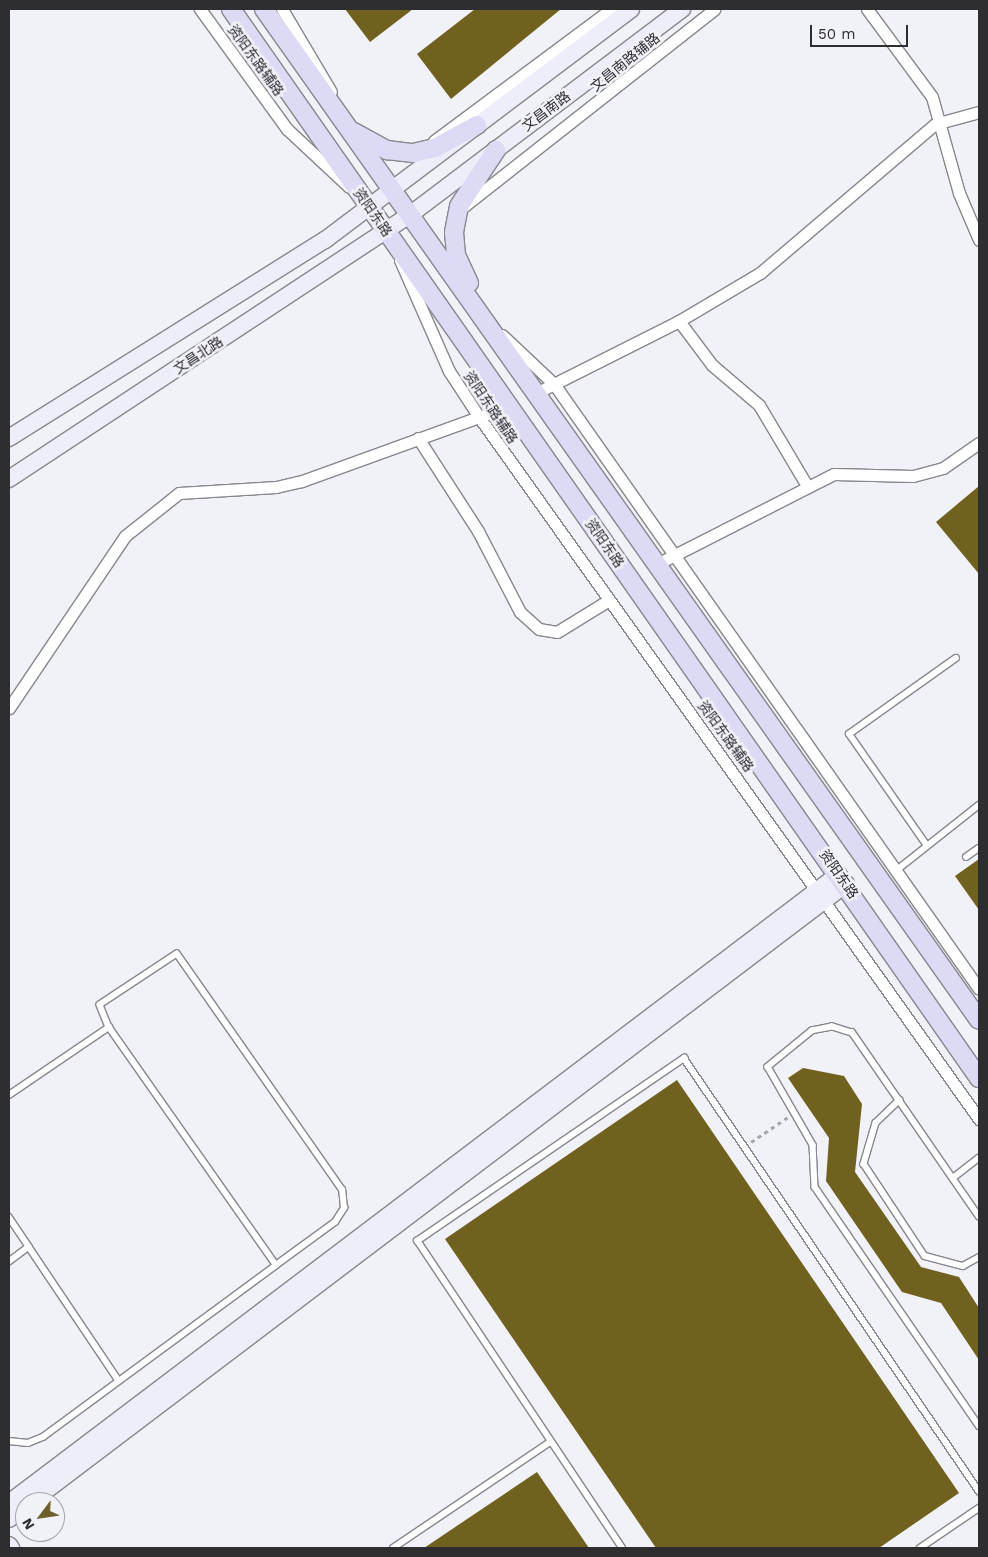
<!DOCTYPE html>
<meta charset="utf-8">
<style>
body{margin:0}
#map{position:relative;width:988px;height:1557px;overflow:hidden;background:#f1f1f8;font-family:"Work Sans","Noto Sans SC",sans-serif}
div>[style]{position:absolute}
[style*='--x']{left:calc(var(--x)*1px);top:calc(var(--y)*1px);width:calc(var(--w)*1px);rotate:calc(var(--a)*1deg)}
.building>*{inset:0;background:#71611e}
.path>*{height:2.5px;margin-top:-1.25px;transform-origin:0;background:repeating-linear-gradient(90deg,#a5a5ab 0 4px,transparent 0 8px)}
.roads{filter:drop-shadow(1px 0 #87878d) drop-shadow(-1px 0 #87878d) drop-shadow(0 1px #87878d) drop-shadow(0 -1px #87878d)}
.lane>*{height:5.5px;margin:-2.75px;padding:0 2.75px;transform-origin:2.75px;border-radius:2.75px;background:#fff}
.street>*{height:11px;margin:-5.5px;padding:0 5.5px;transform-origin:5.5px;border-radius:5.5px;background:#fff}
.secondary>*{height:16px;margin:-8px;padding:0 8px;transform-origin:8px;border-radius:8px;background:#eeedfa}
.primary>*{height:18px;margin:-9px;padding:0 9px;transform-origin:9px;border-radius:9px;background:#dddaf6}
span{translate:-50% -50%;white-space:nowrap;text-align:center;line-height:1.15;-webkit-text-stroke:5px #f1f1f8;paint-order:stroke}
.street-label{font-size:14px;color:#2e2e31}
.frame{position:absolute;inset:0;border:10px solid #2e2e31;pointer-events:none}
.north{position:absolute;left:15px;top:1492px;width:50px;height:50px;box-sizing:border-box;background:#f1f1f8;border:1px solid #a3a3a8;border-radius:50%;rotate:239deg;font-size:14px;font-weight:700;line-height:20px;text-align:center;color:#2e2e31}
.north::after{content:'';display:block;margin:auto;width:18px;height:22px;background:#6d602d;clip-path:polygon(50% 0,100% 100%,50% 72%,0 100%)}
.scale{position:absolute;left:810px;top:25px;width:98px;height:22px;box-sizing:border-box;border:2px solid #2e2e31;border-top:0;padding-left:6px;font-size:15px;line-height:18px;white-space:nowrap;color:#2e2e31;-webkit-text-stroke:4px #f1f1f8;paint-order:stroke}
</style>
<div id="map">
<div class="building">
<div style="clip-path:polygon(345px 9px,413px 9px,370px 42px)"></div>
<div style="clip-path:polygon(475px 9px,561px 9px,451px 99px,417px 54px)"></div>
<div style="clip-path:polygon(979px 486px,979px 574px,936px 522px)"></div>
<div style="clip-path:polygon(979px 859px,979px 910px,955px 876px)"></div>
<div style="clip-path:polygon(803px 1068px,844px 1076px,862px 1104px,855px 1172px,921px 1267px,959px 1277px,979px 1308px,979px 1360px,941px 1303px,902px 1292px,826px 1181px,829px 1138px,788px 1078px)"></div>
<div style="clip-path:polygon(677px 1080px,959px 1493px,879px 1548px,656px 1548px,445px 1239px)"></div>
<div style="clip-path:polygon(537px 1472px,589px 1548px,424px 1548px)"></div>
</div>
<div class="path">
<div style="--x:751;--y:1142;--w:45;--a:-34"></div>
</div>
<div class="roads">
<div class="lane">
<div style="--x:927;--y:846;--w:136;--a:-124.9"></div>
<div style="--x:849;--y:734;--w:131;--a:-35.4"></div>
<div style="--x:966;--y:857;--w:16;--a:-35"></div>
<div style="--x:897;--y:870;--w:105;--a:-38.4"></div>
<div style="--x:9;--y:1095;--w:121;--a:-34.2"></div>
<div style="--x:900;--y:1100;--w:33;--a:136"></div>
<div style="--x:876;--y:1123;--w:43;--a:106.3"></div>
<div style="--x:864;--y:1164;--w:110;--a:56.5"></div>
<div style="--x:925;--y:1256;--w:39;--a:15"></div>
<div style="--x:963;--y:1266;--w:18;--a:-29"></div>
<div style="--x:953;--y:1178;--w:33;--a:-38"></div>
<div style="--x:9;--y:1217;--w:36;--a:56"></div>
<div style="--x:29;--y:1247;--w:25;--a:143"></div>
<div style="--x:979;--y:1217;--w:224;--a:-124.6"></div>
<div style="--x:852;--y:1033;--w:21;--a:-163"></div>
<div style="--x:832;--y:1027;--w:20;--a:169"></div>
<div style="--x:812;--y:1031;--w:57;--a:140.7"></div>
<div style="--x:768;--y:1067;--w:90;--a:60"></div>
<div style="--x:813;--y:1145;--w:42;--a:87.3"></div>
<div style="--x:815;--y:1187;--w:290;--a:55.5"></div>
<div style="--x:29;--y:1247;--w:161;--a:56.1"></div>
<div style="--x:9;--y:1441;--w:19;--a:6"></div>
<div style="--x:28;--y:1443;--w:16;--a:-22"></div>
<div style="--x:43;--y:1437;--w:290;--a:-36.4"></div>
<div style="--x:276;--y:1265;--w:73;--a:-36.1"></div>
<div style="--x:335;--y:1222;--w:17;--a:-57"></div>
<div style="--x:344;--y:1208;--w:18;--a:-96"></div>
<div style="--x:342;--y:1190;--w:288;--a:-125"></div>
<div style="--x:177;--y:954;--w:92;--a:146.5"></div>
<div style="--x:100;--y:1005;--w:24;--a:68"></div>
<div style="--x:109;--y:1027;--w:291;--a:54.9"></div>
<div style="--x:393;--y:1548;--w:189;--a:-34"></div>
<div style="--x:622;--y:1548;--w:369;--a:-123.7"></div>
<div style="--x:417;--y:1241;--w:324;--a:-34.4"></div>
<div style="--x:684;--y:1058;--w:524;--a:55.73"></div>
<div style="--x:920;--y:1548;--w:71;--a:-34.1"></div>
</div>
<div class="street">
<div style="--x:200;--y:9;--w:148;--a:54.1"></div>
<div style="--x:287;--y:129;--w:85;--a:43.1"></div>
<div style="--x:282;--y:9;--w:96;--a:59.4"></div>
<div style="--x:867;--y:9;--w:109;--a:53.5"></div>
<div style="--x:932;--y:97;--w:100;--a:74.3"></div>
<div style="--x:959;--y:193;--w:51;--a:66.9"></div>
<div style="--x:434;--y:141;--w:221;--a:-36.7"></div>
<div style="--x:463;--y:207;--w:320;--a:-38.2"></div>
<div style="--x:400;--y:260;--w:121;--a:66.2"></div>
<div style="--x:449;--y:371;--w:55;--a:56.9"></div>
<div style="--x:479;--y:417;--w:862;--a:54.54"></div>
<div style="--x:679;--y:321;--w:55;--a:53.1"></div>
<div style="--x:712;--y:365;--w:62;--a:40.4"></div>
<div style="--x:759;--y:405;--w:94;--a:59.3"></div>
<div style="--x:502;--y:335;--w:71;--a:43.3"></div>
<div style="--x:554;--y:384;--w:739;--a:54.91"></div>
<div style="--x:538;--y:392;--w:158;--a:-26.7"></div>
<div style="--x:679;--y:321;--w:94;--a:-30.7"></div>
<div style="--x:760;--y:273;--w:230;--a:-40.4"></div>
<div style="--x:935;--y:124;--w:46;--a:-15.3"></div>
<div style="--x:418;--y:438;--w:111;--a:57.2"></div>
<div style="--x:478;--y:531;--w:91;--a:62.6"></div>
<div style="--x:520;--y:612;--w:25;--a:42"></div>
<div style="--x:539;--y:629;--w:18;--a:9"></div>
<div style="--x:557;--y:632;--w:61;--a:-31.6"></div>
<div style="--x:659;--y:563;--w:196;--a:-27"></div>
<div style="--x:834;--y:474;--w:79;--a:1.5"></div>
<div style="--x:913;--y:476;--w:31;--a:-15"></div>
<div style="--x:943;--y:468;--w:44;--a:-34.8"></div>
<div style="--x:9;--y:708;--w:207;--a:-56"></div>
<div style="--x:125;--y:536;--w:69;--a:-38.5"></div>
<div style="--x:179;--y:493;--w:97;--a:-3.5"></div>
<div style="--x:276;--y:487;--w:27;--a:-13"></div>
<div style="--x:302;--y:481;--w:220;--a:-19.9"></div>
</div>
<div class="secondary">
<div style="--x:9;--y:438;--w:373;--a:-32.1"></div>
<div style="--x:325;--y:240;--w:383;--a:-37"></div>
<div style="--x:9;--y:479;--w:481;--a:-33.4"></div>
<div style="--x:411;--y:214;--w:340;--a:-37.1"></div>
<div style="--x:31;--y:1502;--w:1023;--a:-37.17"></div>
<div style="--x:9;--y:1503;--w:1041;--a:-37.16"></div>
<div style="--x:9;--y:1519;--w:21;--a:-39"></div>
<div style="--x:9;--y:1545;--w:4;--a:56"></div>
</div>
<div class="primary">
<div style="--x:231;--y:9;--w:1305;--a:55.02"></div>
<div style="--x:264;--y:9;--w:1238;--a:54.73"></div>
<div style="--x:354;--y:132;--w:38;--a:29"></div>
<div style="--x:387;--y:150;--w:26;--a:7"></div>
<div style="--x:413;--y:153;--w:23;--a:-13"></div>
<div style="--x:435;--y:148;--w:48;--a:-28.7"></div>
<div style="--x:469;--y:283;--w:31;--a:-115"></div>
<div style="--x:456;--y:255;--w:23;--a:-95"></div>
<div style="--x:454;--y:232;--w:26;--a:-79"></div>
<div style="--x:459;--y:206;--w:67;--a:-56.5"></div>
</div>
</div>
<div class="street-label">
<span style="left:256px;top:60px;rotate:54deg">资阳东路辅路</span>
<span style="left:625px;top:62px;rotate:-39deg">文昌南路辅路</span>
<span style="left:546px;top:111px;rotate:-37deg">文昌南路</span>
<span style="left:373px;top:212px;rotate:55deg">资阳东路</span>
<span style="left:198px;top:355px;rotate:-33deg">文昌北路</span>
<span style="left:491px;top:407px;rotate:56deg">资阳东路辅路</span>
<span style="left:605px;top:543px;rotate:55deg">资阳东路</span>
<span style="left:726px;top:736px;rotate:54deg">资阳东路辅路</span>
<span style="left:839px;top:874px;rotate:55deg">资阳东路</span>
</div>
<div class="frame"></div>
<div class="north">N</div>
<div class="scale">50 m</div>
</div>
